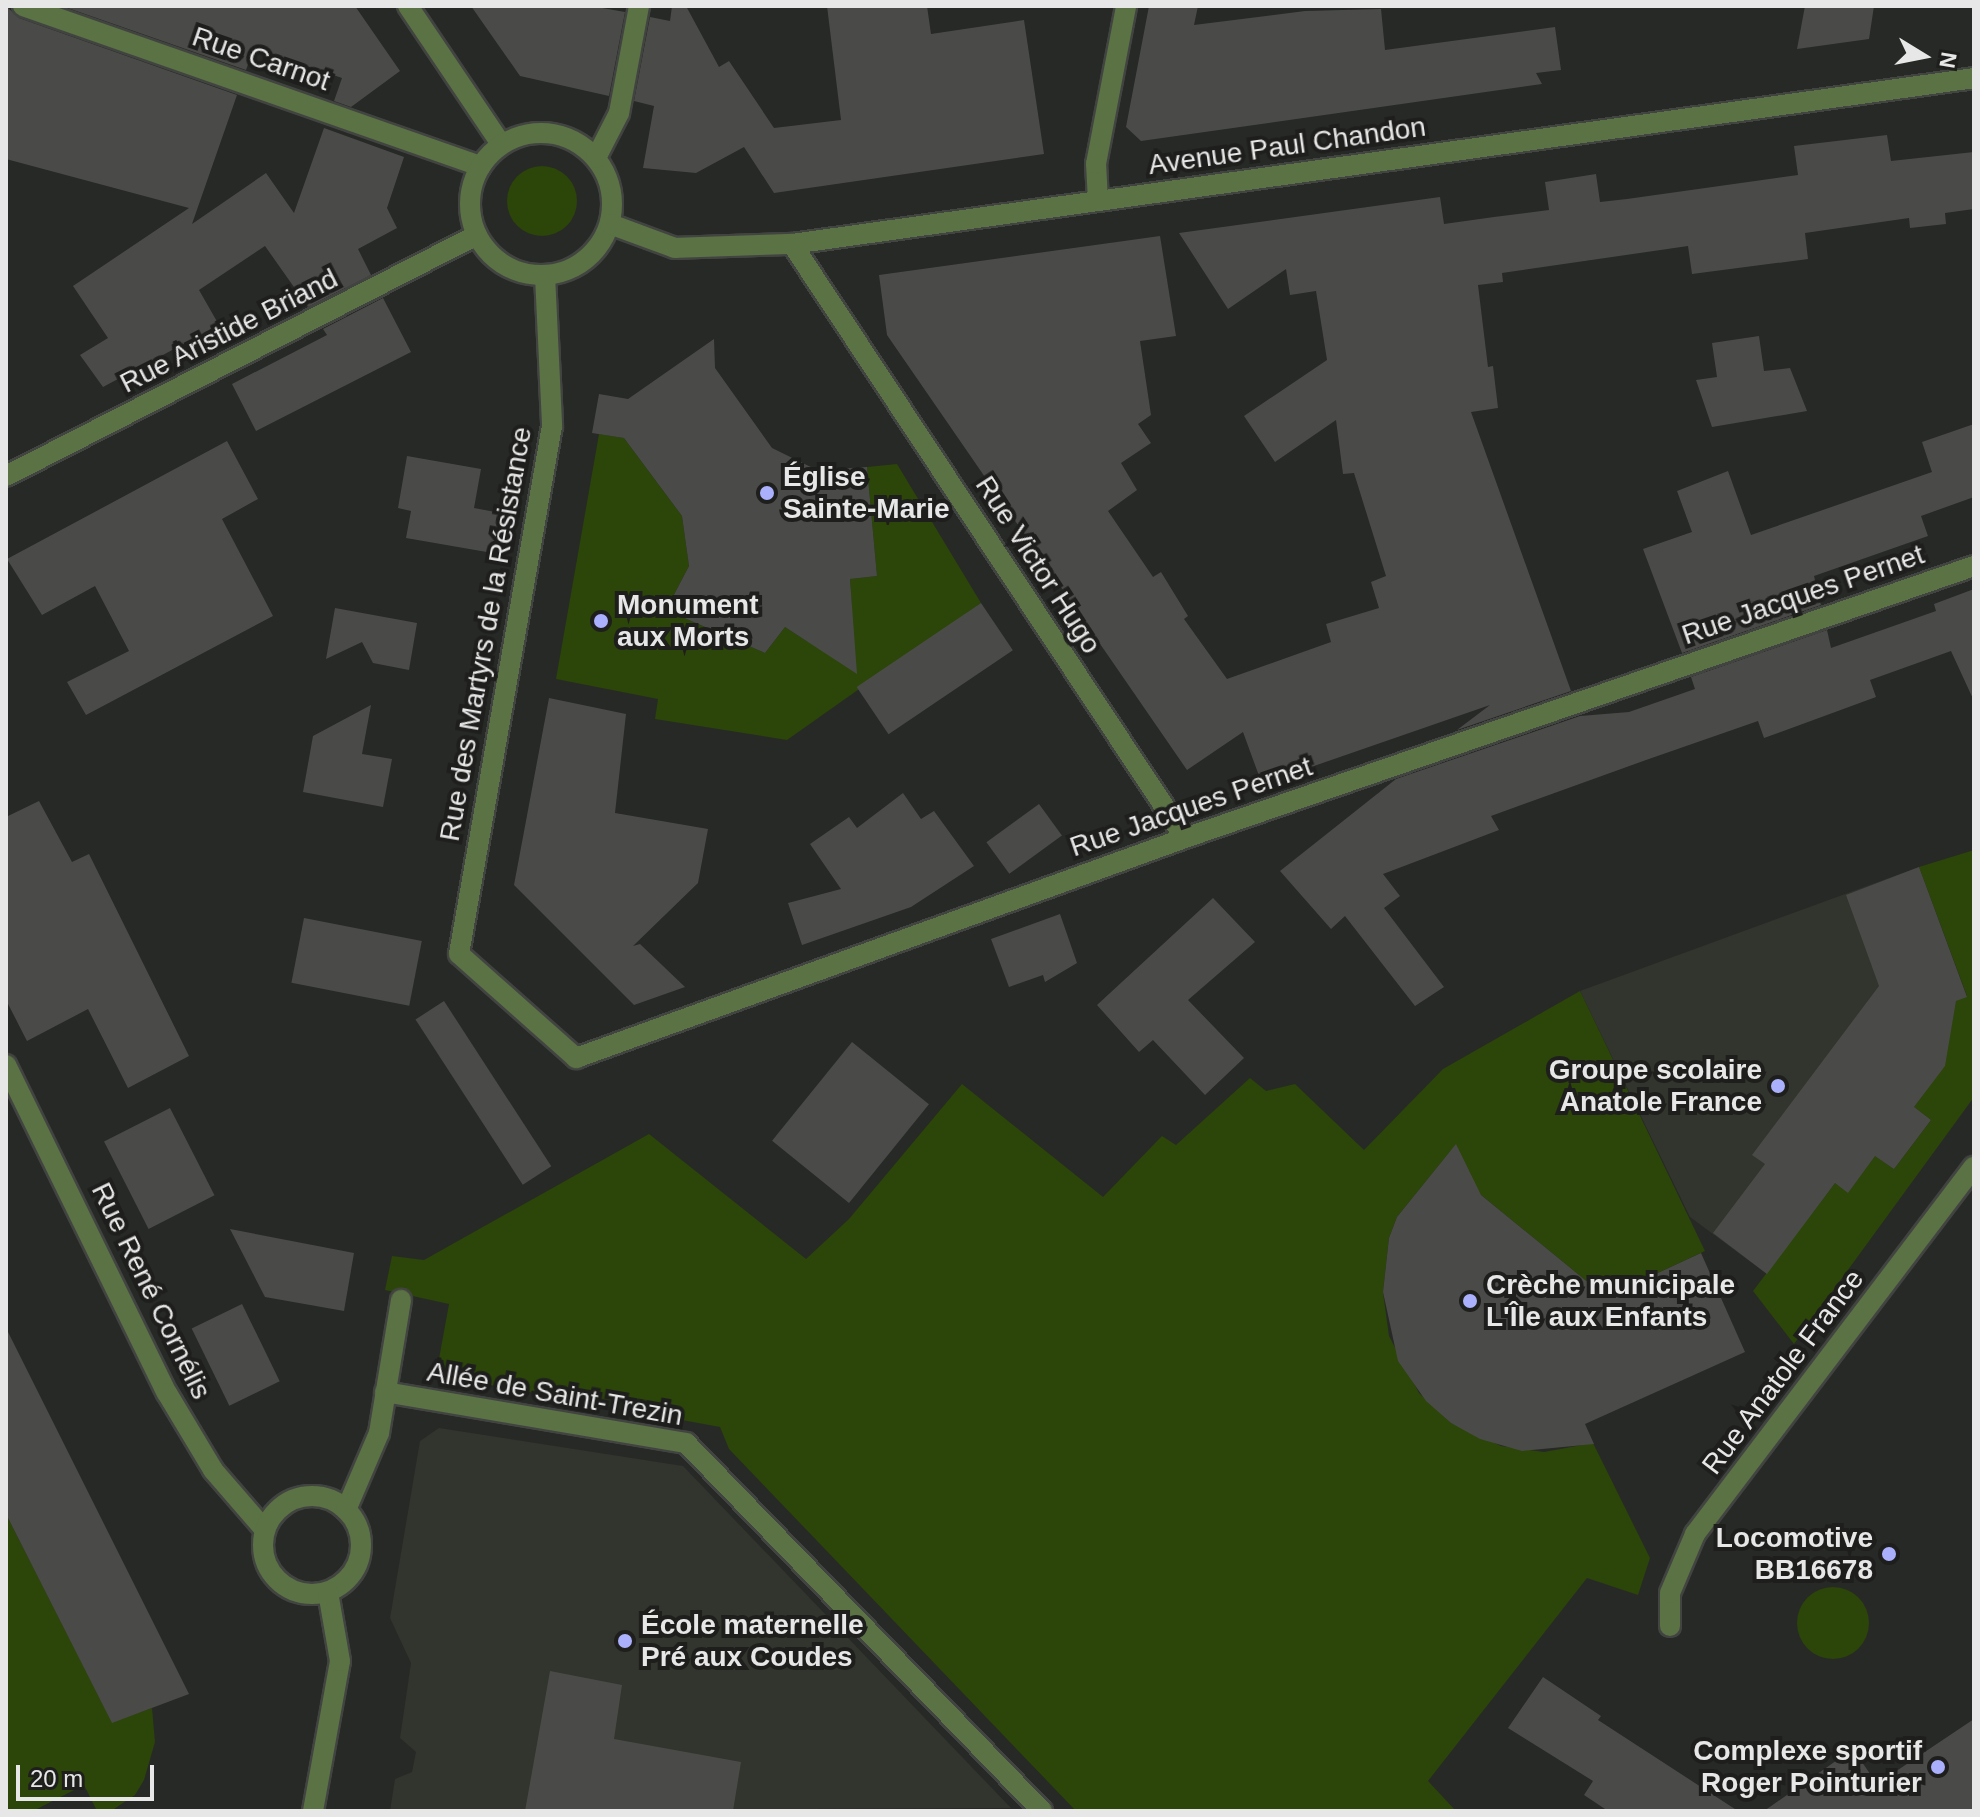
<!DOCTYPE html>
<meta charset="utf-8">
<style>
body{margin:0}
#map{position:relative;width:1980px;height:1817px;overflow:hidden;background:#272926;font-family:Helvetica,sans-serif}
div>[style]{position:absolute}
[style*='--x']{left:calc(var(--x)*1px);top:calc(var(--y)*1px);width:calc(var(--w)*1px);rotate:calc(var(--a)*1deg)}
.built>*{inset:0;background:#31352d}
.green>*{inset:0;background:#2c4509}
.round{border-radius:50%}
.building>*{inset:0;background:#4a4b48;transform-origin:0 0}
.roads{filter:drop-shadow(2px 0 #424441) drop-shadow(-2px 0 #424441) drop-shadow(0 2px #424441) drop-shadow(0 -2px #424441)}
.minor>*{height:20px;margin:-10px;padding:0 10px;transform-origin:10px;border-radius:10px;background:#5b7244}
.minor>.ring{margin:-10px;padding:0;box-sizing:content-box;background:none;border:20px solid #5b7244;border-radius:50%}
.dots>*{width:22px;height:22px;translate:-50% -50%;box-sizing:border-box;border:4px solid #1e1f1d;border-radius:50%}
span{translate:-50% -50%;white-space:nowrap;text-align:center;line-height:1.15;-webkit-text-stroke:8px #1e1f1d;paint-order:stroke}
.street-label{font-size:28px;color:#e6e7e6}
.poi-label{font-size:28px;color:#e6e7e6;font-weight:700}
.left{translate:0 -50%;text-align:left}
.right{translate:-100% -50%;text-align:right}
.frame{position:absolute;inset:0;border:8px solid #e6e7e6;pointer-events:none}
.north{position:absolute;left:1884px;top:16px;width:80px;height:80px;-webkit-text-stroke:6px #1e1f1d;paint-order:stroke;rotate:100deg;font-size:22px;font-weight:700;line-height:32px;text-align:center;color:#e6e7e6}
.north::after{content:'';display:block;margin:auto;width:28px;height:36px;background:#e6e7e6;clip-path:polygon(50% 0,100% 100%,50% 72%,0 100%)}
.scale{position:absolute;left:16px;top:1765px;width:138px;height:36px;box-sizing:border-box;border:4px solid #e6e7e6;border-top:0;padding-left:10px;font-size:24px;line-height:28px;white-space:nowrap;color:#e6e7e6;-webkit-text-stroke:6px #1e1f1d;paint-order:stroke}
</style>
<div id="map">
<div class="built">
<div style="clip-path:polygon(1919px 867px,1967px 997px,1945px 1066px,1914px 1106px,1931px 1120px,1894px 1169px,1848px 1193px,1835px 1183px,1767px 1274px,1690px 1217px,1580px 991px)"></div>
<div style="clip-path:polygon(439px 1428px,683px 1466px,1011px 1808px,390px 1811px,395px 1779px,412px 1772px,416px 1752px,400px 1738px,411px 1663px,390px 1618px,420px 1441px)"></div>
</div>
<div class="green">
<div class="round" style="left:507px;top:166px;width:70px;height:70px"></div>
<div style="clip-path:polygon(599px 434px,624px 438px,682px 516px,689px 566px,666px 610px,765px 653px,785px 627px,808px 642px,852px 611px,850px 579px,877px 576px,867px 467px,897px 464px,981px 603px,787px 740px,655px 719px,658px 699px,556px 679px)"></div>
<div style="clip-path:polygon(1974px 850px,1974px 1097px,1794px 1344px,1753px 1291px,1835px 1183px,1848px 1192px,1875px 1156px,1894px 1169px,1931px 1120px,1914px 1107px,1944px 1066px,1956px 1001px,1967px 996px,1919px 867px)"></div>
<div style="clip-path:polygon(1580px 991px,1705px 1251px,1606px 1297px,1481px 1195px,1449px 1153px,1397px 1217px,1389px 1238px,1383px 1292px,1389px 1336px,1419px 1393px,1451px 1423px,1501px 1446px,1544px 1452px,1593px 1443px,1650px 1558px,1638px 1595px,1587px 1578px,1428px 1781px,1456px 1811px,1076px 1811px,729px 1449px,720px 1427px,436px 1375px,449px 1304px,385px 1290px,392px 1256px,424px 1260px,649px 1134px,806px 1259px,849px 1219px,962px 1084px,1103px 1197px,1162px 1136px,1176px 1145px,1250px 1078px,1266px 1091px,1295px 1084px,1364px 1150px,1443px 1069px)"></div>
<div style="clip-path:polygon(6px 1514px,112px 1722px,152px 1708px,155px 1742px,144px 1780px,135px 1795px,111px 1811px,97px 1811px,84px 1785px,33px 1811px,6px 1811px)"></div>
<div class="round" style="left:1797px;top:1587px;width:72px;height:72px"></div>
</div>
<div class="building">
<div style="clip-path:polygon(6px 6px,19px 18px,237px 95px,192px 224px,266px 173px,294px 213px,324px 128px,404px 157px,387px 208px,397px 228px,358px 249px,371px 275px,308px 307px,265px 246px,199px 290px,219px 325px,103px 387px,80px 355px,108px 338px,73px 286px,189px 208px,6px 159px)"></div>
<div style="clip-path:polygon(62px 6px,355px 6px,400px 71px,351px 107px,334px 101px,342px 78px,254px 48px,246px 70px)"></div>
<div style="clip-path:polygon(471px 6px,591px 6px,625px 12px,609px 96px,520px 76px)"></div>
<div style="clip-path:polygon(672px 6px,686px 6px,719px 67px,729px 61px,774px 128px,841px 120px,827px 6px,927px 6px,931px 34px,1024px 20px,1044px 154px,774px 193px,744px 147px,696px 173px,643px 168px,654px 106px,634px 101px,650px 17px,670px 21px)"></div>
<div style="clip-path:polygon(1149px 6px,1198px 6px,1194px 25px,1305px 11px,1381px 9px,1385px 50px,1555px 27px,1561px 70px,1536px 73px,1542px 84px,1141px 141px,1126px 127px)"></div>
<div style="clip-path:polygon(1805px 6px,1874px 6px,1869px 39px,1797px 49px)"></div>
<div style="clip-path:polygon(1887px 135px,1891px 161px,1974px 152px,1974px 209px,1945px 213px,1946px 224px,1910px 228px,1909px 218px,1805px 233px,1808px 259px,1692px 274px,1688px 246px,1502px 273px,1503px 282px,1478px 285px,1488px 367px,1493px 366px,1498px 408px,1471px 412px,1571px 691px,1457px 730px,1490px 705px,1262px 784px,1243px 732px,1187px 770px,887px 335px,879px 275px,1160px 236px,1176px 336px,1140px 341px,1151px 415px,1138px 424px,1151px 443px,1121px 463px,1137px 490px,1108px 511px,1153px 577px,1161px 572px,1188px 616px,1184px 619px,1227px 679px,1331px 642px,1326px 624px,1379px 608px,1371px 582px,1386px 576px,1354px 473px,1343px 474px,1336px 420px,1275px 462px,1244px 416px,1327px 360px,1316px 291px,1290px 295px,1286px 269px,1228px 309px,1179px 233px,1440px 197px,1444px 224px,1494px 217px,1549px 210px,1545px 182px,1596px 174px,1600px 202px,1627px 199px,1798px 175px,1794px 146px)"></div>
<div style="clip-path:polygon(383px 298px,411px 352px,256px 431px,232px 384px,327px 335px,323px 329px)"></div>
<div style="clip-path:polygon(1759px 336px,1764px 371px,1790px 368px,1807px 411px,1712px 427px,1696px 380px,1717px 377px,1712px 343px)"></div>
<div style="clip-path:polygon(714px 339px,715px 368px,772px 448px,817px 470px,867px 467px,877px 576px,850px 579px,857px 674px,785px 627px,765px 653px,666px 610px,689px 566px,682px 516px,624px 438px,592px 433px,599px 394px,628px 399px)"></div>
<div style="clip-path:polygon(1974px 424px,1974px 497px,1921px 516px,1928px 536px,1814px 576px,1821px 605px,1682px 653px,1643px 549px,1692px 532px,1677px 491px,1728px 471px,1751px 535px,1932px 472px,1922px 442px)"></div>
<div style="clip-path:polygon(227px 441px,258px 499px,222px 519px,273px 616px,86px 715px,67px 682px,129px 651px,95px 586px,42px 615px,7px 559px)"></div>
<div style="clip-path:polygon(407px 456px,481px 469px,474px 508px,511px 515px,504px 555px,406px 538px,411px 511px,398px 508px)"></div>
<div style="clip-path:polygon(1974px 589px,1974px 701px,1951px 651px,1870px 680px,1876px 697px,1764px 738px,1758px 721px,1646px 760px,1491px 816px,1499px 830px,1383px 874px,1400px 896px,1384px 908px,1444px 987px,1415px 1006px,1345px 916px,1331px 929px,1280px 871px,1396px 779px,1580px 716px,1629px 712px,1695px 689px,1691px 677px,1827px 630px,1831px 648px,1936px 611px,1934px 604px)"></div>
<div style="left:981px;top:603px;width:57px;height:150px;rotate:56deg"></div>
<div style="clip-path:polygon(335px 608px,417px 623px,409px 670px,373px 663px,362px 642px,326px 659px)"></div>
<div style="clip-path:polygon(549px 698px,626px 714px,615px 813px,708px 829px,698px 883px,633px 946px,640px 944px,685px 987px,634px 1005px,514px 885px)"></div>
<div style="clip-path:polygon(371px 705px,362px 754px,392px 759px,383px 807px,303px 792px,313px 736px)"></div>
<div style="clip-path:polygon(903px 793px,921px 819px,934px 811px,974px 866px,911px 907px,802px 945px,788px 903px,841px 889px,810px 844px,849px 817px,857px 828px)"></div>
<div style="clip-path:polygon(39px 801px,72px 862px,89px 854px,189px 1056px,128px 1088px,88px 1009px,27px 1041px,6px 1000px,6px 817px)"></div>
<div style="left:1039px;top:804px;width:39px;height:65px;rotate:54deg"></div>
<div style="clip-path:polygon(1919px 867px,1967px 997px,1956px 1001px,1945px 1066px,1914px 1107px,1931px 1120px,1894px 1169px,1875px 1156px,1848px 1193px,1835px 1183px,1767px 1274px,1713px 1233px,1765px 1164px,1752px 1155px,1879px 986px,1846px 895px)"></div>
<div style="clip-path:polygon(1213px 898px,1255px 942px,1188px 1000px,1244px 1058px,1205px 1095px,1153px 1040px,1139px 1052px,1097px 1005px)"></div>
<div style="clip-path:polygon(1060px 914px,1077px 963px,1045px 982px,1043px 975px,1009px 987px,991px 939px)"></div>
<div style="left:304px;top:918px;width:120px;height:66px;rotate:11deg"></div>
<div style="left:444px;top:1001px;width:197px;height:34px;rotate:57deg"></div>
<div style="left:852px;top:1042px;width:99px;height:127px;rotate:39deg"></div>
<div style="left:170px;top:1108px;width:98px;height:74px;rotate:63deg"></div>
<div style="clip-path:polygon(1456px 1144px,1481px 1195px,1606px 1297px,1701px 1253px,1745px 1352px,1585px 1424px,1594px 1444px,1522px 1451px,1480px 1439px,1451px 1423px,1426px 1401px,1398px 1361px,1383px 1292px,1389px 1238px,1397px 1217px)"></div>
<div style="clip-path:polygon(230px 1229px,354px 1253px,344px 1311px,265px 1297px)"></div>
<div style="left:242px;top:1304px;width:86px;height:56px;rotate:64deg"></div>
<div style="clip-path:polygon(6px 1328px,189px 1694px,112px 1723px,6px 1514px)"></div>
<div style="clip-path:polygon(550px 1671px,622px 1685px,614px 1739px,741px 1762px,733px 1811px,525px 1811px)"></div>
<div style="clip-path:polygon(1543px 1677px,1601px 1716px,1598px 1720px,1738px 1811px,1608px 1811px,1584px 1795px,1593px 1781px,1508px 1728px)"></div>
<div style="clip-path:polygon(1974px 1719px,1974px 1811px,1764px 1811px,1853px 1749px,1877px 1784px)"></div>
</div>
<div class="roads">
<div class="minor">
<div style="--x:23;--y:6;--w:485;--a:19.3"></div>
<div style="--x:408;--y:6;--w:166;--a:56"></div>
<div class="ring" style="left:470px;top:133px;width:122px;height:122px"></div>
<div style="--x:596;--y:158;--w:51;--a:-62.9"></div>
<div style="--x:619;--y:113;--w:109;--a:-79.4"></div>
<div style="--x:1098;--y:201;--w:37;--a:-93"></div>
<div style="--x:1096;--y:164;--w:161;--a:-79.2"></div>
<div style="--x:610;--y:224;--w:69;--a:20.3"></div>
<div style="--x:675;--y:248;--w:117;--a:-2"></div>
<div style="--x:792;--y:244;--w:1194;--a:-7.99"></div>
<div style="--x:792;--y:244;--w:712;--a:56.51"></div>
<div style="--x:545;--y:275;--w:151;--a:87.3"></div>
<div style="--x:552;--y:426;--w:536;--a:99.99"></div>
<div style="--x:459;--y:954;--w:157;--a:41.6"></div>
<div style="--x:576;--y:1058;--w:648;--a:-19.86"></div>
<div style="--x:1185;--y:838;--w:835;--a:-19.02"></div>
<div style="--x:6;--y:476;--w:529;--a:-27.1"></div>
<div style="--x:6;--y:1065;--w:365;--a:63.9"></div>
<div style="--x:167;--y:1393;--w:90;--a:59.1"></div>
<div style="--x:213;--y:1470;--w:79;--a:49.1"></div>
<div style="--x:385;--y:1392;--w:305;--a:9.6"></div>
<div style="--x:686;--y:1443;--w:512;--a:45.95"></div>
<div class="ring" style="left:263px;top:1496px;width:78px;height:78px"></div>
<div style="--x:346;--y:1510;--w:84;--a:-66.8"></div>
<div style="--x:379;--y:1433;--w:135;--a:-80.6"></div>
<div style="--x:1670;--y:1626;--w:33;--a:-90"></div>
<div style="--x:1670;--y:1593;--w:64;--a:-67"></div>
<div style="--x:1695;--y:1534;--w:461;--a:-52.8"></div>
<div style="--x:313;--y:1811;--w:152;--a:-79.8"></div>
<div style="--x:340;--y:1661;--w:70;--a:-99.9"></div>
</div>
</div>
<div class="dots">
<div style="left:767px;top:493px;background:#aab0fc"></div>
<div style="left:601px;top:621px;background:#aab0fc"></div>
<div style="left:1778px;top:1086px;background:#aab0fc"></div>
<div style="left:1470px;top:1301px;background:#aab0fc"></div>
<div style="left:1889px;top:1554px;background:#aab0fc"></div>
<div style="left:625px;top:1641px;background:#aab0fc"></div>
<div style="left:1938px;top:1767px;background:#aab0fc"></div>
</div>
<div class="street-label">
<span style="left:261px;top:59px;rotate:19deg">Rue Carnot</span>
<span style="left:1287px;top:146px;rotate:-8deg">Avenue Paul Chandon</span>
<span style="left:229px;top:331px;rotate:-27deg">Rue Aristide Briand</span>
<span style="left:1038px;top:565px;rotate:57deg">Rue Victor Hugo</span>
<span style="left:1803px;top:595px;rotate:-19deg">Rue Jacques Pernet</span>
<span style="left:486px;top:634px;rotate:-80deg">Rue des Martyrs de la Résistance</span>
<span style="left:1191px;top:807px;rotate:-19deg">Rue Jacques Pernet</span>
<span style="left:151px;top:1291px;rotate:64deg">Rue René Cornélis</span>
<span style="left:1783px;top:1372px;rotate:-53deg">Rue Anatole France</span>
<span style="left:555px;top:1394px;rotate:10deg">Allée de Saint-Trezin</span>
</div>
<div class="poi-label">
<span class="left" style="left:783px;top:493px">Église<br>Sainte-Marie</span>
<span class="left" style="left:617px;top:621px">Monument<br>aux Morts</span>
<span class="right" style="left:1762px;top:1086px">Groupe scolaire<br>Anatole France</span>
<span class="left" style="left:1486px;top:1301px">Crèche municipale<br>L'Île aux Enfants</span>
<span class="right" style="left:1873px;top:1554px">Locomotive<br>BB16678</span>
<span class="left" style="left:641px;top:1641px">École maternelle<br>Pré aux Coudes</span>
<span class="right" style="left:1922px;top:1767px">Complexe sportif<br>Roger Pointurier</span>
</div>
<div class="frame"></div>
<div class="north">N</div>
<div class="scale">20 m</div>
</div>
